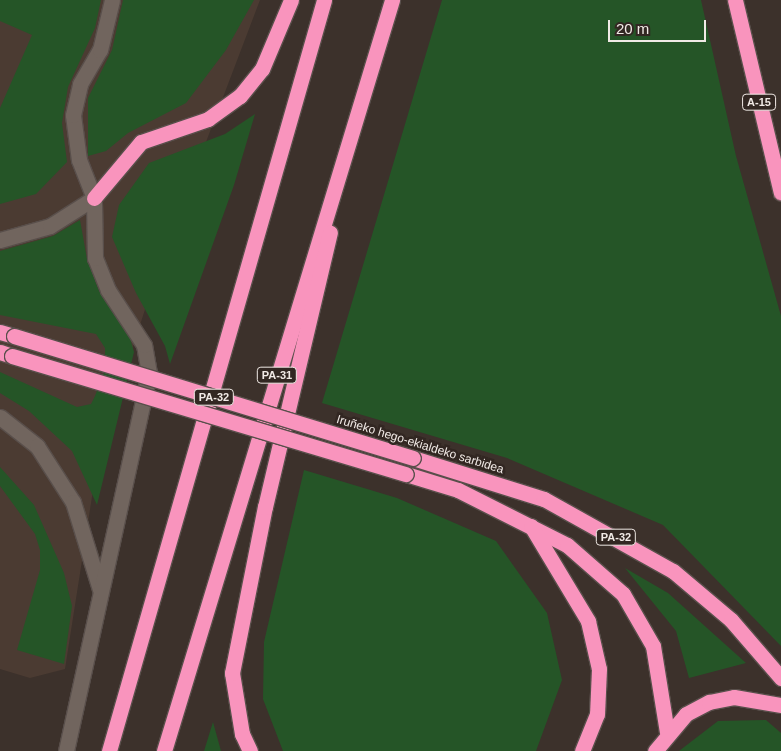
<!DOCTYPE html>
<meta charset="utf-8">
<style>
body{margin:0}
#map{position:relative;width:781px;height:751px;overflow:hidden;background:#3c312b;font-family:Arial,sans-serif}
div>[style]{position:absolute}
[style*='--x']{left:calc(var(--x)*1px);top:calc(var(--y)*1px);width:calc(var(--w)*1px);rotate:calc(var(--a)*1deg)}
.built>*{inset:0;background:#4b3b32}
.green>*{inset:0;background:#255527}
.roads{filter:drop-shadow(1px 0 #594f4b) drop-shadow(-1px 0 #594f4b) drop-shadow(0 1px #594f4b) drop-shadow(0 -1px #594f4b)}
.lane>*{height:15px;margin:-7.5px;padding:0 7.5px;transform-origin:7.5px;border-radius:7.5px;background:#71655e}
.secondary>*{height:15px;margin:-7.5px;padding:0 7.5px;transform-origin:7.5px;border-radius:7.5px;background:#71655e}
.highway>*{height:15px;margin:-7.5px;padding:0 7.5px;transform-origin:7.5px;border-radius:7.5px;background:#f994bd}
.bridges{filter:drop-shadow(1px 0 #594f4b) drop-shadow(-1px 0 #594f4b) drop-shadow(0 1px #594f4b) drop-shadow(0 -1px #594f4b)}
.highway-bridge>*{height:15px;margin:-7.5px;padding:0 7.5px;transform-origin:7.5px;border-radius:7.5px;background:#f994bd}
span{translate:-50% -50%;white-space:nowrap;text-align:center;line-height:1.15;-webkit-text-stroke:5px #322722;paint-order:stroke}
.shield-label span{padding:1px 4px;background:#322722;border:1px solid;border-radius:4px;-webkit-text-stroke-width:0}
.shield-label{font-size:11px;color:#f1eae6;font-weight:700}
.street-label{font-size:12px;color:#f1eae6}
.scale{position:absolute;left:608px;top:20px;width:98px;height:22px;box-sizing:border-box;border:2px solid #f1eae6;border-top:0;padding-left:6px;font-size:15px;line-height:18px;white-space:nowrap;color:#f1eae6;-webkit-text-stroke:4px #322722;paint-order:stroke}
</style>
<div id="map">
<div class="built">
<div style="clip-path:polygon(0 0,260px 0,160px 263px,99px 452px,65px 669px,30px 678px,0 669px)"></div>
</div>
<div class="green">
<div style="clip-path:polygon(0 0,101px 0,95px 28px,68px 87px,62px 123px,67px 162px,36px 194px,0 204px,0 108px,32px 35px,0 21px)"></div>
<div style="clip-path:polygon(123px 0,254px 0,226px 50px,186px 103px,128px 133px,106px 151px,88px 156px,88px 98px,112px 50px)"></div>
<div style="clip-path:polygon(442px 0,701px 0,736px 156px,781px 316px,781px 646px,663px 525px,507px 458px,322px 403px)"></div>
<div style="clip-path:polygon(255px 114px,234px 185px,170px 364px,165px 346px,136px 293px,112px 237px,119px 205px,149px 163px,225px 134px)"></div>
<div style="clip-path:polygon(80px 220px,87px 259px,99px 291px,128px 331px,134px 352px,97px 505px,72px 451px,29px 411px,0 393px,0 372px,77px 407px,91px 404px,95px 396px,105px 370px,105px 348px,96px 334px,0 315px,0 251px,53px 236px)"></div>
<div style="clip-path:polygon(0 467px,34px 505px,64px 573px,72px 606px,64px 664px,17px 650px,40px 570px,40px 550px,35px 534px,0 486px)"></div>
<div style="clip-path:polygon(304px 470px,397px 498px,496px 541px,547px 613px,562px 680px,536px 751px,283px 751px,263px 699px,264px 642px)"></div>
<div style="clip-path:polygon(625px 568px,668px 593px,746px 663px,689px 678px,676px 631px)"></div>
<div style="clip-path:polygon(766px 720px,781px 733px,781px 751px,679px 751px,718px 721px)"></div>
<div style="clip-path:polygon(213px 722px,221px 751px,204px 751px)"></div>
</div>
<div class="roads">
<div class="lane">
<div style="--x:94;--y:198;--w:41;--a:-111.5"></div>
<div style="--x:79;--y:160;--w:45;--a:-97.6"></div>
<div style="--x:73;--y:115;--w:32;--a:-77"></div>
<div style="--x:80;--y:84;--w:39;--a:-60"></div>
<div style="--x:100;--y:50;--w:51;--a:-76.5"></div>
</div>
<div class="secondary">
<div style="--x:0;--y:240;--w:52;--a:-15.6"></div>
<div style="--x:50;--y:226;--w:52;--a:-32.5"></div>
<div style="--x:0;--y:417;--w:47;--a:38.1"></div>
<div style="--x:37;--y:446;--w:67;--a:57.3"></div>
<div style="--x:73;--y:502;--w:91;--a:72.8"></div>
<div style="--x:66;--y:751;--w:387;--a:-77.6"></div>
<div style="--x:149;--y:373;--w:28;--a:-100"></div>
<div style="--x:144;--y:345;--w:66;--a:-123.2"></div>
<div style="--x:108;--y:290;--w:35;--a:-112"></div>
<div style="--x:95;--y:258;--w:60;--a:-91"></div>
</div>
<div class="highway">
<div style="--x:735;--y:0;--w:198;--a:76.6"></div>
<div style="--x:94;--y:198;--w:73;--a:-50"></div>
<div style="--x:141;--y:142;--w:71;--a:-18.9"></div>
<div style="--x:208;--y:119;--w:39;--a:-36"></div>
<div style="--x:240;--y:96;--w:35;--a:-51"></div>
<div style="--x:262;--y:69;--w:75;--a:-67.2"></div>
<div style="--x:0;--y:332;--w:15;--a:16"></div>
<div style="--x:0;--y:352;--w:13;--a:18"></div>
<div style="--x:413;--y:458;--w:137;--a:17.4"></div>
<div style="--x:544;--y:499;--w:148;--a:29.2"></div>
<div style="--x:673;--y:571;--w:76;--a:40.2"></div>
<div style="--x:731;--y:620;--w:77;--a:49.2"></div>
<div style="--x:406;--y:474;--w:54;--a:17.1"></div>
<div style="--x:458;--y:490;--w:122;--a:26.8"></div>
<div style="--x:567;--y:545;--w:74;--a:41.2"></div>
<div style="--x:623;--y:594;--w:60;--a:60"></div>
<div style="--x:653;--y:646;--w:87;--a:80.8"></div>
<div style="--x:531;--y:526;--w:111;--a:59"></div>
<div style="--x:588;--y:621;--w:49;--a:77.1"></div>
<div style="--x:599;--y:669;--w:45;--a:92.5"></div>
<div style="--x:597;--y:714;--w:40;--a:112"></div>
<div style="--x:109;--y:751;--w:781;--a:-74.02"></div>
<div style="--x:164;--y:751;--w:785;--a:-73.11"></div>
<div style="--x:250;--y:751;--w:19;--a:-115"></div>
<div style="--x:242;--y:734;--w:62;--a:-99.3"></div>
<div style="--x:232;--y:673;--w:169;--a:-78.8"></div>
<div style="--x:265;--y:507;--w:282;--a:-76.7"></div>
<div style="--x:655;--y:751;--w:48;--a:-50"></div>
<div style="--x:686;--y:714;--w:26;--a:-28"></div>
<div style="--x:709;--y:702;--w:25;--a:-11"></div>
<div style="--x:734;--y:697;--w:48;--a:9.7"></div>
</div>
</div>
<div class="bridges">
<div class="highway-bridge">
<div style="--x:14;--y:336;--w:417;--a:17"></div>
<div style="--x:12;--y:356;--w:411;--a:16.7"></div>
</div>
</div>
<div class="shield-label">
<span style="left:759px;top:102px">A-15</span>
<span style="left:277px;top:375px">PA-31</span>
<span style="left:214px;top:397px">PA-32</span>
<span style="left:616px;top:537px">PA-32</span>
</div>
<div class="street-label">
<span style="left:420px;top:445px;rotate:17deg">Iruñeko hego-ekialdeko sarbidea</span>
</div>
<div class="scale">20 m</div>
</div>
